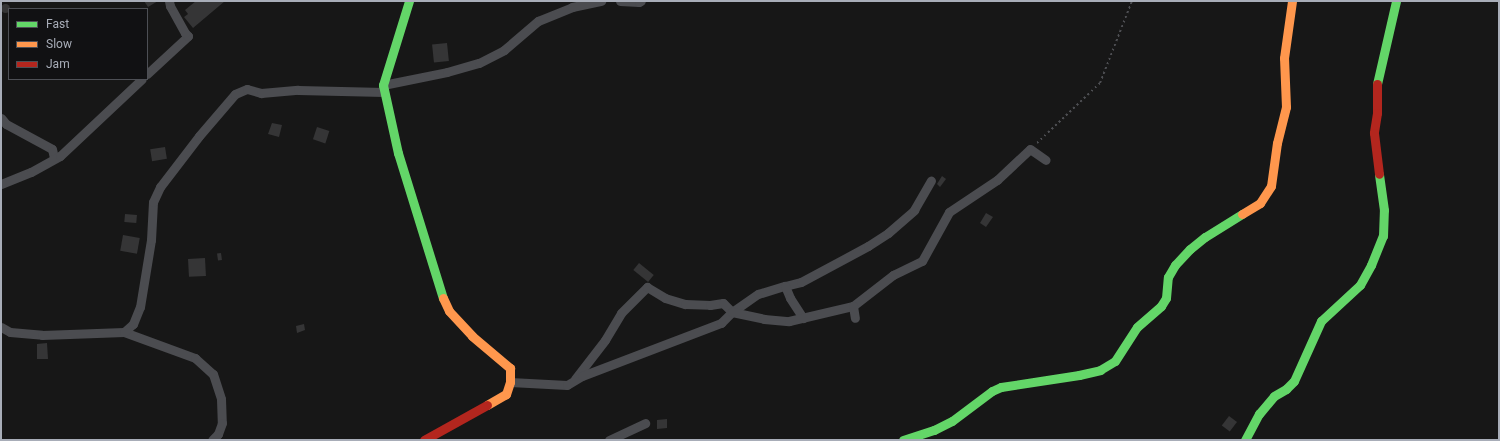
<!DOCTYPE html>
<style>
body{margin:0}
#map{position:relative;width:1500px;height:441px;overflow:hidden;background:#171717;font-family:Roboto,sans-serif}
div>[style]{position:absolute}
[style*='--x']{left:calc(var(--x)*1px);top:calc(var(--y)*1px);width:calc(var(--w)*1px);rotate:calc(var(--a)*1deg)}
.building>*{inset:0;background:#353536;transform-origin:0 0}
.round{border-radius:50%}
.path>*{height:2px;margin-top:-1px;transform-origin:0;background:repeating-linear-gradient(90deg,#4d4e52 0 2px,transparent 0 5px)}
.street>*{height:9px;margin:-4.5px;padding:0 4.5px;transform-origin:4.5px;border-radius:4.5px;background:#4b4c50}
.fast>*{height:9px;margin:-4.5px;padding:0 4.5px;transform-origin:4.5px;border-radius:4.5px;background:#63d668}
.slow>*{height:9px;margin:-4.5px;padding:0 4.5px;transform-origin:4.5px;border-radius:4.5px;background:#ff974d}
.jam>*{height:9px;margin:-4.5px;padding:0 4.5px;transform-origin:4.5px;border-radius:4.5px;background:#b3261e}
span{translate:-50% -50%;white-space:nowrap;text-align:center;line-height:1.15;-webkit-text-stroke:4px #111113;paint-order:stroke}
.frame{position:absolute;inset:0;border:2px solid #a8adb8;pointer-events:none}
.legend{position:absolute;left:8px;top:8px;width:140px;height:72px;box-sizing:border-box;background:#111113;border:1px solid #4d4f55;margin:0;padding:5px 7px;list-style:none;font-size:12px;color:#a8adb8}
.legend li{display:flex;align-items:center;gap:8px;height:20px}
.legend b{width:20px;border:1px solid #4d4f55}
</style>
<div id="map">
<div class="building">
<div style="clip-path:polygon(144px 1px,158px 1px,148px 7px)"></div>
<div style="clip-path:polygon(196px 1px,225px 1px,193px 28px,184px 17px,188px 14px,185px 10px)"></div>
<div class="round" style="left:0.5px;top:3.5px;width:9px;height:9px"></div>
<div style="left:447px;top:43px;width:18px;height:15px;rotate:84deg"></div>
<div style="clip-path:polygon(272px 123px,282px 125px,279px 137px,268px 134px)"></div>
<div style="left:317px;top:127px;width:13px;height:13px;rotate:18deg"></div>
<div style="left:165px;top:147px;width:12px;height:15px;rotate:81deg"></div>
<div style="clip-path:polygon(942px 176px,946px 179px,940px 187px,937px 184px)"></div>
<div style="clip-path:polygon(986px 213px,993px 217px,986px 227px,980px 223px)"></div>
<div style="left:125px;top:214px;width:12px;height:8px;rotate:5deg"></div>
<div style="left:123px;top:235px;width:17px;height:16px;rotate:10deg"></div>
<div style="left:221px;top:253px;width:7px;height:4px;rotate:82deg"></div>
<div style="left:205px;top:258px;width:18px;height:17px;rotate:87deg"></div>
<div style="left:639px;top:263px;width:19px;height:9px;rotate:39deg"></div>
<div style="clip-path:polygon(304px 324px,305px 330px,297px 333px,296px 326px)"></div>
<div style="clip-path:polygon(47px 343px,48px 359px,37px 359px,37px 344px)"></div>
<div style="left:1229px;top:416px;width:10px;height:12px;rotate:37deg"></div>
<div style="clip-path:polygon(667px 419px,667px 428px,657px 429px,657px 420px)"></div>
</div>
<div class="path">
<div style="--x:1037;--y:143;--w:87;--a:-43.6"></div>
<div style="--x:1100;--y:83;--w:88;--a:-68.7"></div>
</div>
<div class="street">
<div style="--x:620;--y:1;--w:19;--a:3"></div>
<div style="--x:639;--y:2;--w:2;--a:-27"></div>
<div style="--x:147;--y:74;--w:56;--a:-42.8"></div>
<div style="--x:188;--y:36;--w:4;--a:-135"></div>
<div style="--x:185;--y:33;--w:31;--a:-119"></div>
<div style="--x:170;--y:6;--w:5;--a:-101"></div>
<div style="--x:383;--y:85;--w:65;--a:-11.5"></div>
<div style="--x:447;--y:72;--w:33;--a:-16"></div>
<div style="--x:479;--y:63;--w:28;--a:-27"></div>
<div style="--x:504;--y:50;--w:45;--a:-40.5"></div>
<div style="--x:538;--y:21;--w:37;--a:-22"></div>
<div style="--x:572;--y:7;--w:30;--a:-12"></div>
<div style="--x:1;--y:118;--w:8;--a:50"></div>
<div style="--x:6;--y:124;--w:52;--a:28.5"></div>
<div style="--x:52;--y:149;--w:9;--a:77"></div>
<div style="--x:1;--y:184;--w:32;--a:-22"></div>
<div style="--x:31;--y:172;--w:33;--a:-29"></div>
<div style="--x:60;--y:156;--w:112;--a:-43.2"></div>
<div style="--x:785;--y:286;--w:16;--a:-14"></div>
<div style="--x:801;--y:282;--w:76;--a:-28.2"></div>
<div style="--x:868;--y:246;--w:24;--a:-33"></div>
<div style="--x:888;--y:233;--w:35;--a:-41"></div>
<div style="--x:914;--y:210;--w:34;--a:-60"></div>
<div style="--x:853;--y:306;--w:51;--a:-37.8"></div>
<div style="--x:893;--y:275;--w:32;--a:-26"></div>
<div style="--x:922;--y:261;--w:56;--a:-61.1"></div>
<div style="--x:949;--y:212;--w:58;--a:-33.7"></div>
<div style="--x:997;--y:180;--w:45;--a:-43.2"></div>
<div style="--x:1030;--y:149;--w:19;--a:35"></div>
<div style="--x:1;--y:327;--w:10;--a:29"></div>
<div style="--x:10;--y:332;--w:32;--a:5"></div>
<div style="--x:42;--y:335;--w:82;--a:-2.1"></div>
<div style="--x:124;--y:332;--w:76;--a:20.1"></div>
<div style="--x:195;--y:358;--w:24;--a:42"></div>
<div style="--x:213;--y:374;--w:26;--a:72"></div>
<div style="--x:221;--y:399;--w:24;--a:88"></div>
<div style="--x:222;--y:423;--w:12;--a:110"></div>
<div style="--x:218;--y:434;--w:8;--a:135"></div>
<div style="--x:124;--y:332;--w:12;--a:-42"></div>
<div style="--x:133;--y:324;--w:18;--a:-68"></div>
<div style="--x:140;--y:307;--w:68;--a:-80.7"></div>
<div style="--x:151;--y:240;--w:38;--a:-87"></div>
<div style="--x:153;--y:202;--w:17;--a:-65"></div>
<div style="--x:160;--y:187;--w:64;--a:-52.6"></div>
<div style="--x:199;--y:136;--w:55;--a:-49.4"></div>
<div style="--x:235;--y:94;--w:13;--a:-23"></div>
<div style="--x:247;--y:89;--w:15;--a:16"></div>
<div style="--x:261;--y:93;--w:37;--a:-5"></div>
<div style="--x:298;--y:90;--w:86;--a:1.3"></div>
<div style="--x:575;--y:379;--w:49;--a:-52.4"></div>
<div style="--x:605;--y:340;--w:31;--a:-59"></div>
<div style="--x:621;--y:313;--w:37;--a:-45"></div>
<div style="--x:647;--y:287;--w:21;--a:31"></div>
<div style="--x:665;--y:298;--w:21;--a:17"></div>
<div style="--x:685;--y:304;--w:25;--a:2"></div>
<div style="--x:710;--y:305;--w:13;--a:-9"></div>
<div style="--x:723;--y:303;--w:13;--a:45"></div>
<div style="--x:732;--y:312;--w:32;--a:-35"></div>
<div style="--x:758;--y:294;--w:28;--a:-17"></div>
<div style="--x:785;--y:286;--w:13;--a:67"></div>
<div style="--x:790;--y:298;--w:24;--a:57"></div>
<div style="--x:510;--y:382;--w:57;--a:3"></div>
<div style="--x:567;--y:385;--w:17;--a:-31"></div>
<div style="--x:582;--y:376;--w:149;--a:-20.9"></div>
<div style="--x:721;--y:323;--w:16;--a:-45"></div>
<div style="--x:732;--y:312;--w:33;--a:12"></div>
<div style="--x:764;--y:319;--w:25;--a:5"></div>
<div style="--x:789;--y:321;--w:66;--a:-13.2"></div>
<div style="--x:853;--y:306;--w:12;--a:81"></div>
<div style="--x:609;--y:440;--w:40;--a:-25"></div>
</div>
<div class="fast">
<div style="--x:409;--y:1;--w:88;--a:107.2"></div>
<div style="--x:383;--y:85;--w:70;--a:77.6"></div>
<div style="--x:398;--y:153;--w:152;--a:72.8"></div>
<div style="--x:1377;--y:84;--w:85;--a:-77.1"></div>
<div style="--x:903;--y:440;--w:33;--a:-18"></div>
<div style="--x:934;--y:430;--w:20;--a:-27"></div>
<div style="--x:952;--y:421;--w:50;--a:-36.9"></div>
<div style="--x:992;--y:391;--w:10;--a:-24"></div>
<div style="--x:1001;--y:387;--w:79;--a:-8.7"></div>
<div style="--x:1079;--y:375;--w:22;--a:-13"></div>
<div style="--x:1100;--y:370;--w:17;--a:-31"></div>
<div style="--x:1115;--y:361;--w:40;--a:-57.1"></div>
<div style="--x:1137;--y:327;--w:32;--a:-41"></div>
<div style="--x:1161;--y:306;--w:9;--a:-58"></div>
<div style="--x:1166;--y:298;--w:21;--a:-85"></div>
<div style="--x:1168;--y:277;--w:14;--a:-60"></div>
<div style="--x:1175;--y:265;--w:22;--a:-47"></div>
<div style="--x:1190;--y:249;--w:19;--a:-39"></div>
<div style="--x:1205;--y:237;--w:44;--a:-31.9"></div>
<div style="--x:1245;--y:440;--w:30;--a:-62"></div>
<div style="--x:1259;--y:414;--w:23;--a:-50"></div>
<div style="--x:1274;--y:396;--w:14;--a:-30"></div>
<div style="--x:1286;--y:389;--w:11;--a:-45"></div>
<div style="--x:1294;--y:381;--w:66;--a:-65.8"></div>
<div style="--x:1321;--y:321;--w:53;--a:-42.7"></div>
<div style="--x:1360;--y:285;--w:23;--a:-61"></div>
<div style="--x:1371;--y:265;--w:31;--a:-68"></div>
<div style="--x:1383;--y:236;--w:26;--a:-88"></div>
<div style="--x:1384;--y:210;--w:36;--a:-98"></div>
</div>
<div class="slow">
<div style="--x:1242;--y:214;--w:21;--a:-31"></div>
<div style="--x:1260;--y:203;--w:20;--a:-57"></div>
<div style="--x:1271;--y:186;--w:43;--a:-82.1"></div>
<div style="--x:1277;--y:143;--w:37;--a:-76"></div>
<div style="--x:1286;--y:107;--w:49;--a:-92.3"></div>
<div style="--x:1284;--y:58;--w:58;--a:-82"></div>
<div style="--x:443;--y:298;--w:14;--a:65"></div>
<div style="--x:449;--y:311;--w:34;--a:47"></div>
<div style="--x:472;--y:336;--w:50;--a:40.1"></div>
<div style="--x:510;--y:368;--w:14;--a:90"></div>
<div style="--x:510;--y:382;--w:13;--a:108"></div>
<div style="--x:506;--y:394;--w:22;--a:150"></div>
</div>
<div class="jam">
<div style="--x:1377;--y:84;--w:29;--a:90"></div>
<div style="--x:1377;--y:113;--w:20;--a:99"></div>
<div style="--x:1374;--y:133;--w:41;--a:83"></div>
<div style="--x:424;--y:440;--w:72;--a:-29.1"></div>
</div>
<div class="frame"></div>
<ul class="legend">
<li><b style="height:5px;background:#63d668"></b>Fast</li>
<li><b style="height:5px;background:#ff974d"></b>Slow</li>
<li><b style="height:5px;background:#b3261e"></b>Jam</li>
</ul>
</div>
